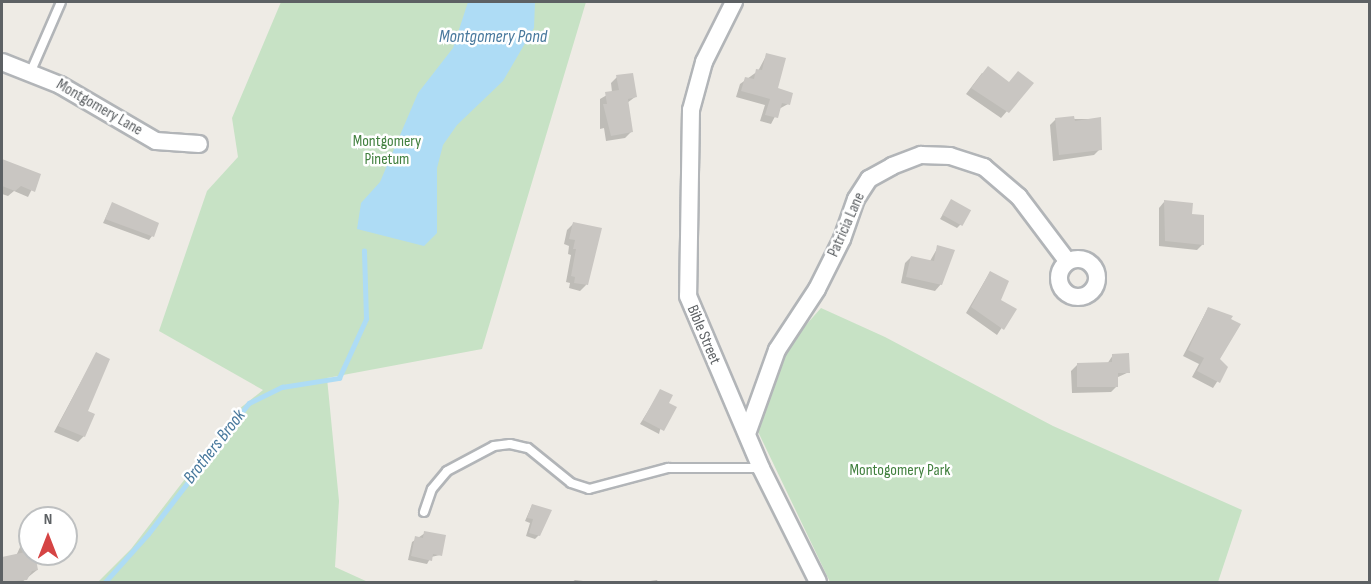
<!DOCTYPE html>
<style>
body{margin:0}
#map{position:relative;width:1371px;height:584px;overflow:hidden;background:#eeebe5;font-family:"Sofia Sans Condensed",sans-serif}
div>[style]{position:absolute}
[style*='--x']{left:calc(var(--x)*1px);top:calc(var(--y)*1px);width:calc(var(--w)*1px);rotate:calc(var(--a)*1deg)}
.green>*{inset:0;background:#c7e2c5}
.water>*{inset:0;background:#aedcf5}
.shadow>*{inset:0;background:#0003}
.stream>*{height:4.5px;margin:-2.25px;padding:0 2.25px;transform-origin:2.25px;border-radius:2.25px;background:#aedcf5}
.building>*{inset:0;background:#c9c6c2;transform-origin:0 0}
.roads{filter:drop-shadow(2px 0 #b2b5b8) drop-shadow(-2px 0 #b2b5b8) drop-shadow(0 2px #b2b5b8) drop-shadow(0 -2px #b2b5b8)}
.service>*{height:8px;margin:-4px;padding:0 4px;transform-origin:4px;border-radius:4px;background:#fff}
.minor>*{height:16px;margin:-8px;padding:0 8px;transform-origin:8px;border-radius:8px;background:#fff}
.minor>.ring{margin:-8px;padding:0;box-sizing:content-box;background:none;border:16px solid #fff;border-radius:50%}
span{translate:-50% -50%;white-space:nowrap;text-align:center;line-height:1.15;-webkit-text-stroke:5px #fff;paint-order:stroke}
.street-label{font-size:16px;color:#5d6164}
.park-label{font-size:16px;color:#42803f}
.water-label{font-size:18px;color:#49799d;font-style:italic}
.frame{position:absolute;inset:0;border:3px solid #5d6164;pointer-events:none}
.north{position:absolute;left:18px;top:506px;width:60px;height:60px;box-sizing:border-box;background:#fff;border:2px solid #bec0c1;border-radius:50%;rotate:0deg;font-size:16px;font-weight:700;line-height:24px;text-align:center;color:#5d6164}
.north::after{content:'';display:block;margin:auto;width:21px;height:27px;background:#d54444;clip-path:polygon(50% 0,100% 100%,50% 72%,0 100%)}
</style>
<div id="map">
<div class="green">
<div style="clip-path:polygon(281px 2px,586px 2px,482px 349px,327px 378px,339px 501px,335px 567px,368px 582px,98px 582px,131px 549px,239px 409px,263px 390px,159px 331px,207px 191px,238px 157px,232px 118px)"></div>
<div style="clip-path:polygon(821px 308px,885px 337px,1053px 426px,1242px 510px,1218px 582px,830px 582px,751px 417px,790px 343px)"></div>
</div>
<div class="water">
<div style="clip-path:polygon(468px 2px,535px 2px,534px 28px,503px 81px,457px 125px,443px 145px,437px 168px,437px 233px,424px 246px,357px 229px,361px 203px,380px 182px,418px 93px,453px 48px)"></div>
</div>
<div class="shadow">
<div style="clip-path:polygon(767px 54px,776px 89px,788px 104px,779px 109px,771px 124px,760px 121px,765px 105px,736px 97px,740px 84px,758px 71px)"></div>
<div style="clip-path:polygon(982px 73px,1009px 83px,1031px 83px,1001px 118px,966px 94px)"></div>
<div style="clip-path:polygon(617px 77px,635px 97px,627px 103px,631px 132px,625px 138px,606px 141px,604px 128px,600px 129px,600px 99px,612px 92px,611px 83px)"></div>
<div style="clip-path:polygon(1056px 119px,1100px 119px,1100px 149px,1094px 155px,1053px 161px,1050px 125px)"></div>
<div style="clip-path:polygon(2px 160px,39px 175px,28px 197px,14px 191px,8px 196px,2px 194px)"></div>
<div style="clip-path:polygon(951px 201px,961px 224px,957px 228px,940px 219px)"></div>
<div style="clip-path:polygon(1164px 202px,1204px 230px,1203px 244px,1197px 250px,1159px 246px,1159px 208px)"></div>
<div style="clip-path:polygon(112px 204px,152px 236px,149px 240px,103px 223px)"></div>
<div style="clip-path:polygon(573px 224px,586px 285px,580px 291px,569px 288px,570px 283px,566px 282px,571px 255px,568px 254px,569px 246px,564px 244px,567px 230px)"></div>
<div style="clip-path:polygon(938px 247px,941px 284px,935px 291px,901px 283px,905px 263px,911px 257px,930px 261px)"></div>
<div style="clip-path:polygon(990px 272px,999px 300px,1014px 309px,997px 335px,966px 313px)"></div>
<div style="clip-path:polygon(1208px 308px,1218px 359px,1226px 368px,1213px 388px,1192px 377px,1199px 364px,1183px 356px)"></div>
<div style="clip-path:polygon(96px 354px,84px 436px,78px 442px,54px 432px)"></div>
<div style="clip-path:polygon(1113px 355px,1129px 372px,1116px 378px,1117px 386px,1111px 392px,1072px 393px,1071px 371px,1077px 365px,1107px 364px)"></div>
<div style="clip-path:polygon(661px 390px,667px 403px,659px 434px,640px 424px)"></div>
<div style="clip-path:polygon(532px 505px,539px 535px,535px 539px,526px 536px,530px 523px,525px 521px)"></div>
<div style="clip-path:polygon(425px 533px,440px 555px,431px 557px,427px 564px,408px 560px,412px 542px)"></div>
<div style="clip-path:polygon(30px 543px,37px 570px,22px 582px,2px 582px,2px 559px,16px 556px,21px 545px)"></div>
<div style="clip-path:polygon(575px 580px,591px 582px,572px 582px)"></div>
<div style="clip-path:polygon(657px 580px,658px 582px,643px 582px)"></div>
</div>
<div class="stream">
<div style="--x:105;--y:582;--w:64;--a:-48.1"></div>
<div style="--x:148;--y:534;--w:165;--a:-52.4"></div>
<div style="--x:249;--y:403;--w:37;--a:-26"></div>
<div style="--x:282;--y:387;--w:58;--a:-9"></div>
<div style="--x:339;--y:378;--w:65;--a:-65.4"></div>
<div style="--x:366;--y:319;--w:68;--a:-91.7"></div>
</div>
<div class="building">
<div style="clip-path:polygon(766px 53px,786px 58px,778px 88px,793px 93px,790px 105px,782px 103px,778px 118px,765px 115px,770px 99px,741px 91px,745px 77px,754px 79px,756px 69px,762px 70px)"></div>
<div style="clip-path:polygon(988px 66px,1009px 82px,1018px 71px,1034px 83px,1009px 113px,971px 88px)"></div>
<div style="clip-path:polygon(633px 73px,637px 97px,628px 99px,633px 132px,611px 136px,603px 104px,607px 104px,605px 92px,619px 90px,616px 75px)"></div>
<div style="clip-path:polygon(1074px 116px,1075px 121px,1101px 117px,1102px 150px,1059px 155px,1055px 118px)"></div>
<div style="clip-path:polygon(2px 159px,41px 174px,35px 192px,21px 186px,15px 191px,2px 186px)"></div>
<div style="left:951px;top:199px;width:23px;height:18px;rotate:29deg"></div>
<div style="clip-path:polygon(1164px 200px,1193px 203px,1192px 214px,1204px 215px,1204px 245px,1165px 241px)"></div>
<div style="clip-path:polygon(112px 202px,159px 223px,154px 237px,105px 219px)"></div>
<div style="clip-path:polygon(573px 222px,602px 228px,588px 285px,574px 283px,575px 277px,571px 276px,576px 249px,573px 249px,575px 240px,569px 239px)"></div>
<div style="clip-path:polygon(937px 245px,955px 250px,942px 285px,906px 277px,911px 256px,934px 261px)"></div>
<div style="clip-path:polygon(990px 271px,1009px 281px,1001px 300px,1017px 309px,1004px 330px,971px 307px)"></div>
<div style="clip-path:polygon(1208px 307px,1233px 316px,1231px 319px,1241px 324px,1220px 359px,1228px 367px,1220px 383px,1197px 371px,1204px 358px,1188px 350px)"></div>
<div style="clip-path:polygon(96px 352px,110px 359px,88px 411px,95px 414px,85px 437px,58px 426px)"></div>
<div style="clip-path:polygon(1129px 353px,1130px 373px,1118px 373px,1118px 387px,1077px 387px,1077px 363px,1112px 362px,1112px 354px)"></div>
<div style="clip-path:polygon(660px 389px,673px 395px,669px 403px,677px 407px,664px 431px,643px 420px)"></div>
<div style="clip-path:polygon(532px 504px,552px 510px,540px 536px,529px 533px,533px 519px,527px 518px)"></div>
<div style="clip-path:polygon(424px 531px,446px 535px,442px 556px,433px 554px,432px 561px,411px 556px,415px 536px,423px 538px)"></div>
<div style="clip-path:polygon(30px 551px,35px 554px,38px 570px,32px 571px,27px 580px,2px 582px,2px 557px)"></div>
</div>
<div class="roads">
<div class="service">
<div style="--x:31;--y:71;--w:75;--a:-66.5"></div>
<div style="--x:424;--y:512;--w:24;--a:-71"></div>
<div style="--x:432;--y:489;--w:23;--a:-50"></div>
<div style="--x:447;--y:471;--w:53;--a:-28"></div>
<div style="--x:494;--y:446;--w:16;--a:-7"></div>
<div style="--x:510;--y:444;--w:18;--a:13"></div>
<div style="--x:528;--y:448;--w:55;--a:39.1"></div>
<div style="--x:571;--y:483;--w:19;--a:18"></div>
<div style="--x:589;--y:489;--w:82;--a:-14.9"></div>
<div style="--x:668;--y:468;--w:93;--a:0"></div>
</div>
<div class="minor">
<div style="--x:734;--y:2;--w:67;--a:116.6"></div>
<div style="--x:704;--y:62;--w:50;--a:105.2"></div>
<div style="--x:691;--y:110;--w:186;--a:90.9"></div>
<div style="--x:688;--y:296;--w:187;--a:67"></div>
<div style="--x:761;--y:468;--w:127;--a:63.4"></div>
<div style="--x:2;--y:62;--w:62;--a:21.6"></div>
<div style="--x:60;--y:85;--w:111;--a:30.3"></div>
<div style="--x:156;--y:141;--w:43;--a:4"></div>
<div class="ring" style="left:1059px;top:259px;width:22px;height:22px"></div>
<div style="--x:748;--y:431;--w:86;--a:-70.3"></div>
<div style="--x:777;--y:350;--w:73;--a:-56.7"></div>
<div style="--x:817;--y:289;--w:56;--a:-63.4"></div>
<div style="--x:842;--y:239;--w:42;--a:-70.7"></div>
<div style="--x:856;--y:199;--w:24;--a:-57"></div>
<div style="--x:869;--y:179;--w:26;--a:-29"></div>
<div style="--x:892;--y:166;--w:31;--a:-21"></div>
<div style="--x:921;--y:155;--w:29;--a:2"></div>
<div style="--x:950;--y:156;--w:36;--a:18"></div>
<div style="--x:984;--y:167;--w:46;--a:40.6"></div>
<div style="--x:1019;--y:197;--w:81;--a:53"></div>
</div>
</div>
<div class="street-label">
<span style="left:99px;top:108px;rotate:30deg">Montgomery Lane</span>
<span style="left:847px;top:225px;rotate:-66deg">Patricia Lane</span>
<span style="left:703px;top:335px;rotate:67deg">Bible Street</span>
</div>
<div class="park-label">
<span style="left:387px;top:151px">Montgomery<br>Pinetum</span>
<span style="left:900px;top:471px">Montogomery Park</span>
</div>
<div class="water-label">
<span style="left:493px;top:37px">Montgomery Pond</span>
<span style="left:215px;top:447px;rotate:-52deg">Brothers Brook</span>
</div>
<div class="frame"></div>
<div class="north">N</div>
</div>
